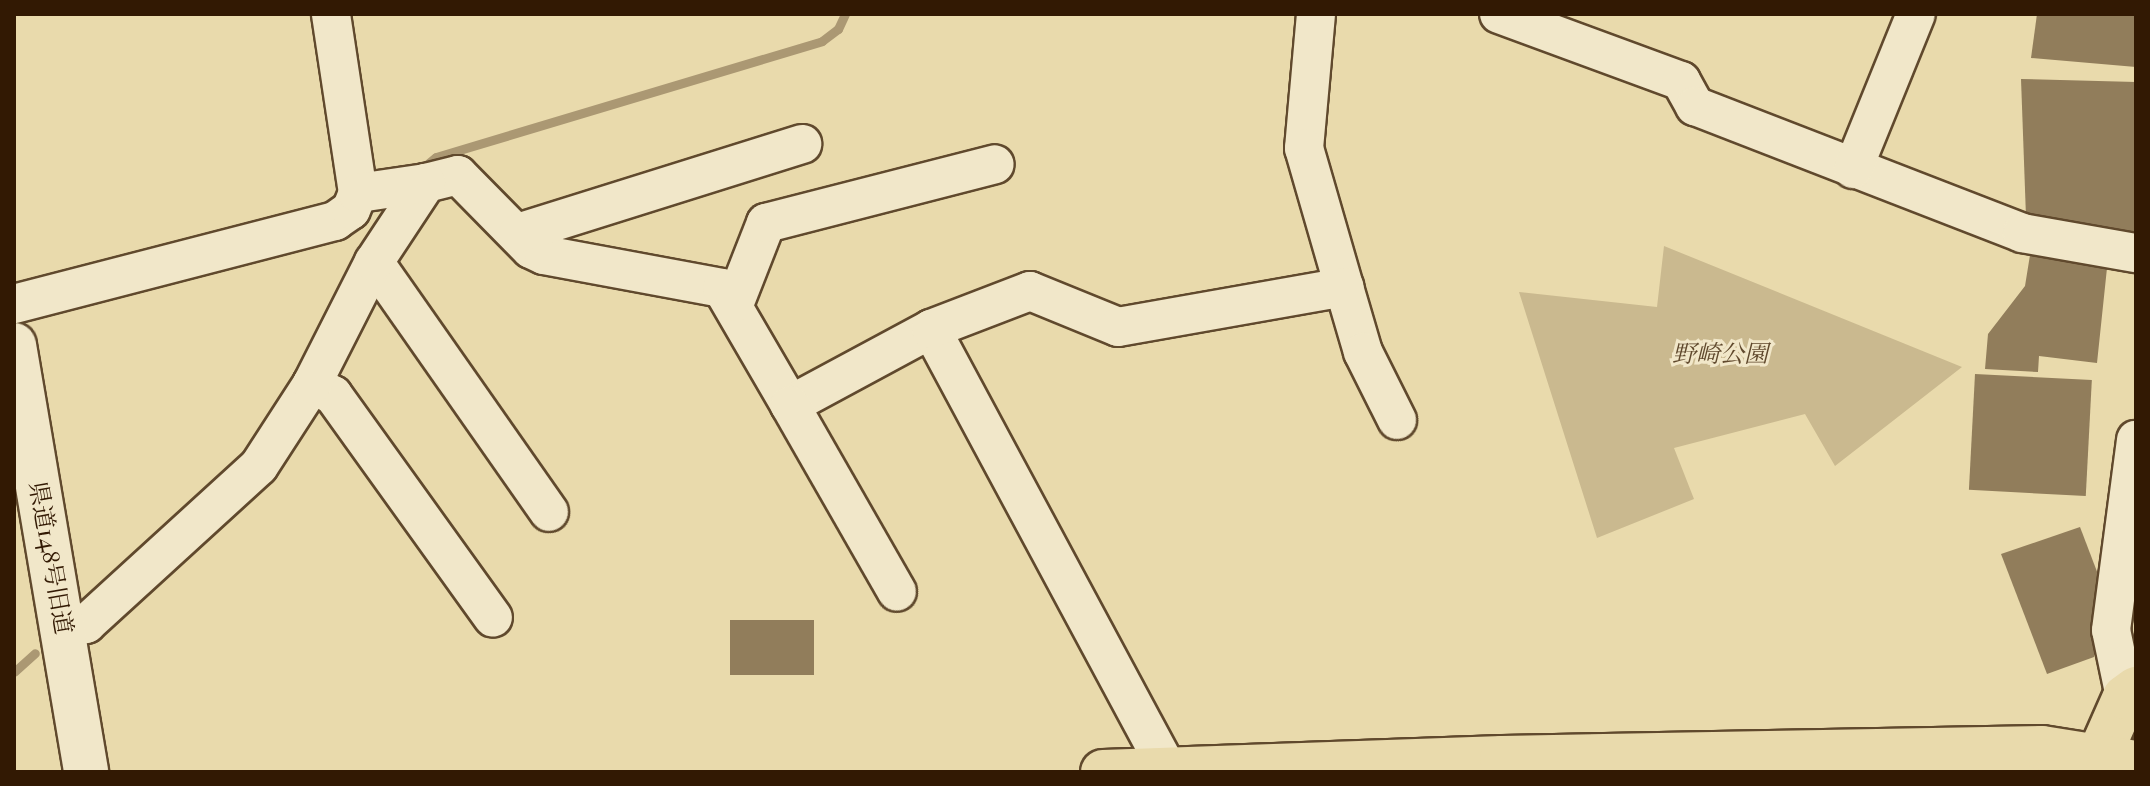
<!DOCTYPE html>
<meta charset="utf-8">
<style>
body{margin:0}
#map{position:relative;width:2150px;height:786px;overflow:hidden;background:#e9daac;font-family:"IM FELL French Canon","Noto Serif JP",serif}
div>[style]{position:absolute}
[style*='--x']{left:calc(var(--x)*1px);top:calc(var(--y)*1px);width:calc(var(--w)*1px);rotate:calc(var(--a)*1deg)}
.green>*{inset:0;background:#cab98f}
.stream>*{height:9px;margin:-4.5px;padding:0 4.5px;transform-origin:4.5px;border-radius:4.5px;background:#ab9873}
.building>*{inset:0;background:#917d5b;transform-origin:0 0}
.roads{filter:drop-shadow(2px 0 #60492d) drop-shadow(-2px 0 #60492d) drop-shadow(0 2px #60492d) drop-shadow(0 -2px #60492d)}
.street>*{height:38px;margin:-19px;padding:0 19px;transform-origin:19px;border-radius:19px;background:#f1e7c9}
.secondary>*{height:44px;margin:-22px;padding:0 22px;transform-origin:22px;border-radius:22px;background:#f1e7c9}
.primary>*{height:44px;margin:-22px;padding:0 22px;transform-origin:22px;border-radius:22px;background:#e9daac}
span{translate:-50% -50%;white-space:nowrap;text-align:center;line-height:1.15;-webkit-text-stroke:6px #f1e7c9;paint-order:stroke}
.park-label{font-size:24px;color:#60492d;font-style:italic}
.street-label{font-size:24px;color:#321903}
.frame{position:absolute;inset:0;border:16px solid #321903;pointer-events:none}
</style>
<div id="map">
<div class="green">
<div style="clip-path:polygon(1664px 246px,1962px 367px,1835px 466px,1805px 414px,1674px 448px,1694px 499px,1597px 538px,1519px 292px,1657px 307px)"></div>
</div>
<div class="stream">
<div style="--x:418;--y:172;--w:23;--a:-40"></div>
<div style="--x:436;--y:157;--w:403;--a:-16.7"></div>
<div style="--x:822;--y:41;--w:20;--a:-37"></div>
<div style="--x:838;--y:29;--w:17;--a:-65"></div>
<div style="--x:14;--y:672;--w:28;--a:-42"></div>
</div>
<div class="building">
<div style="clip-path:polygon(2037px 14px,2136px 14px,2136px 67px,2031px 58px)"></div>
<div style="clip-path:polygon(2021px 79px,2136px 82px,2136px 239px,2026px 217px)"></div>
<div style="clip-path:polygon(2030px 255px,2107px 268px,2097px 363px,2039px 356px,2038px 372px,1985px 369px,1988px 334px,2025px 286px)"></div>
<div style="left:1975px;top:374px;width:117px;height:116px;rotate:3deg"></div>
<div style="clip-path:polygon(2080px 527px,2104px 590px,2094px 657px,2047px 674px,2001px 554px)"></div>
<div style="left:730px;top:620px;width:84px;height:55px"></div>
</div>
<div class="roads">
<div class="street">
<div style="--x:1316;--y:14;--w:135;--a:95.1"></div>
<div style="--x:1304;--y:148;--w:145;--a:73.9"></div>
<div style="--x:1499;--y:14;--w:194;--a:20.2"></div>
<div style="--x:1681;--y:81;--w:29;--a:61"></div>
<div style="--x:1695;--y:106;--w:351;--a:21.2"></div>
<div style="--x:2022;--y:233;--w:116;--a:10"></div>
<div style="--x:1853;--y:169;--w:167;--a:-67.9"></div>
<div style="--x:426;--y:183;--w:33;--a:-14"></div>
<div style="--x:458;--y:175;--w:104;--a:45.4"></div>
<div style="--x:531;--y:249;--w:14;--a:25"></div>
<div style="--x:544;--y:255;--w:181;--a:10.5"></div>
<div style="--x:722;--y:288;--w:135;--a:59.8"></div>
<div style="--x:790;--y:405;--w:160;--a:-28.3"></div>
<div style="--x:931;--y:329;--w:501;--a:61.75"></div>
<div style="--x:518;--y:233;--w:298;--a:-17.4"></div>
<div style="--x:374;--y:262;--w:305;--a:55"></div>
<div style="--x:735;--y:302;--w:85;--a:-68.6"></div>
<div style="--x:766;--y:223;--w:236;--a:-14.4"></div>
<div style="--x:14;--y:304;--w:332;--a:-14.5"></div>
<div style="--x:335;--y:221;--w:19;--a:-35"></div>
<div style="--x:351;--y:210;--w:18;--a:-68"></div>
<div style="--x:358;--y:193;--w:181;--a:-98.6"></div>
<div style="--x:931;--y:329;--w:106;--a:-21"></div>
<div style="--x:1030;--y:291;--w:95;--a:22.2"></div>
<div style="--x:1118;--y:327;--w:230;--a:-10"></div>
<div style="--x:1344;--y:287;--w:68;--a:73.7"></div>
<div style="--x:1363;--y:352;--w:76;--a:63.4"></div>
<div style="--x:312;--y:384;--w:24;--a:28"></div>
<div style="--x:333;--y:395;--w:274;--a:54.3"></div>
<div style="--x:790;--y:405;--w:215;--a:60.2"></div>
<div style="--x:62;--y:629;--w:25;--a:-12"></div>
<div style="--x:86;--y:624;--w:234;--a:-42.4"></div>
<div style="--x:259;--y:466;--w:98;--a:-57.1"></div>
<div style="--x:312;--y:384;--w:137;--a:-63.1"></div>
<div style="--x:374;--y:262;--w:95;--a:-56.6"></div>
<div style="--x:426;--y:183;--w:69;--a:171.6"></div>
<div style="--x:2125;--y:697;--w:68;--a:-101.8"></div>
<div style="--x:2111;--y:630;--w:192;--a:-82.5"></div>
</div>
<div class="secondary">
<div style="--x:14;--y:345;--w:433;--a:80.4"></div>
</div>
<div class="primary">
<div style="--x:2099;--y:756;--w:64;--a:-66.2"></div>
<div style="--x:2125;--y:697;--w:14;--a:-36"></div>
<div style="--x:1103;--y:772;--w:399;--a:-2"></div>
<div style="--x:1502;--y:758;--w:540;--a:-1.06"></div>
<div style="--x:2042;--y:748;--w:95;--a:9.1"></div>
</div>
</div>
<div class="park-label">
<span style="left:1720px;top:355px">野崎公園</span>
</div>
<div class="street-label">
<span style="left:50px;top:558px;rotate:80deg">県道148号旧道</span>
</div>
<div class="frame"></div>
</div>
